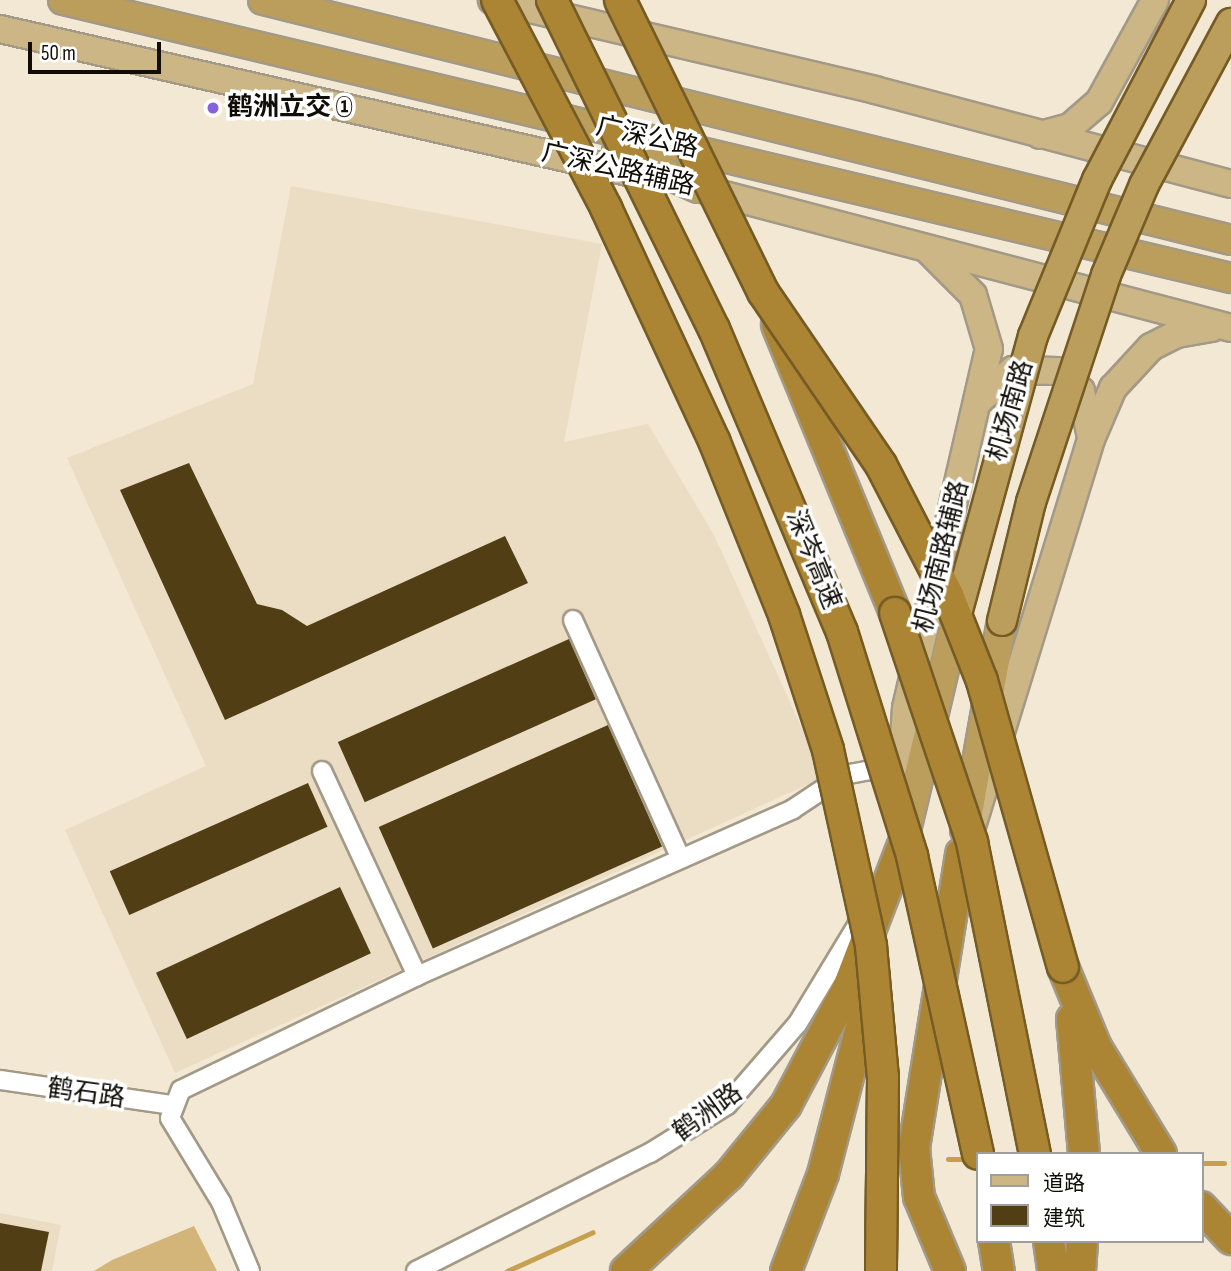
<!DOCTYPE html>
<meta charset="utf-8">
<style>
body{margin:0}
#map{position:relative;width:1231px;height:1271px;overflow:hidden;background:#f2e8d4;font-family:"Sofia Sans Condensed","Noto Sans SC",sans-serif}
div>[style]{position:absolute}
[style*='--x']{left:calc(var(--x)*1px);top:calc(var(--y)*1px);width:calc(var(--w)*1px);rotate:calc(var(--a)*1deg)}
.built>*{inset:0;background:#ebddc3}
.green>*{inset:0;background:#d4b579}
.stream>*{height:5px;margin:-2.5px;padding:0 2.5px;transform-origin:2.5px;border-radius:2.5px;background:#c69f51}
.building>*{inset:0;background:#523e14;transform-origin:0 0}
.roads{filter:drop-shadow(2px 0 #a29987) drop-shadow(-2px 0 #a29987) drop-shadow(0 2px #a29987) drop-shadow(0 -2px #a29987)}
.minor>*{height:18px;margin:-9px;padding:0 9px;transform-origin:9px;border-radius:9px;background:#fff}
.primary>*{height:26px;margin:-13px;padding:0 13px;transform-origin:13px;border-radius:13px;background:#cdb685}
.trunk>*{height:28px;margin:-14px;padding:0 14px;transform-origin:14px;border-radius:14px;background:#bc9e5c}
.motorway>*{height:30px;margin:-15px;padding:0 15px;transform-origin:15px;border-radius:15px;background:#ab8533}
.bridges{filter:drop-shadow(2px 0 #755b24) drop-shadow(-2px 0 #755b24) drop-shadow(0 2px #755b24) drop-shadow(0 -2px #755b24)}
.trunk-bridge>*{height:28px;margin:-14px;padding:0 14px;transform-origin:14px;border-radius:14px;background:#bc9e5c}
.motorway-bridge>*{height:30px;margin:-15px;padding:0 15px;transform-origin:15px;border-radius:15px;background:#ab8533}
.dots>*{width:19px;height:19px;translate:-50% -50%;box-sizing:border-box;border:4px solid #fff;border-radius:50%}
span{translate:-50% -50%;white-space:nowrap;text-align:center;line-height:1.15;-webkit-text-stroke:7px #fff;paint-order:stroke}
.poi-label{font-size:26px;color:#100d07;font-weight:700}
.left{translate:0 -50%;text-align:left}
.street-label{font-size:26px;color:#100d07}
.legend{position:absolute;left:976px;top:1152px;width:228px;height:91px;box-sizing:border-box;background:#fff;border:2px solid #9f9e9c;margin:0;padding:9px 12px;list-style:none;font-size:21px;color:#100d07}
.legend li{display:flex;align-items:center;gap:14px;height:35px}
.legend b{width:35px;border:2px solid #9f9e9c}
.scale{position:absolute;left:28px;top:42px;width:133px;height:32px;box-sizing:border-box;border:4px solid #100d07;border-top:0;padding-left:9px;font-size:21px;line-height:24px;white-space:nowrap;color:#100d07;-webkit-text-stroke:5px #fff;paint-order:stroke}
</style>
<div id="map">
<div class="built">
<div style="clip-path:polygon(291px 186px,602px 244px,564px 442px,648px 424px,714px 535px,824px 777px,175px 1073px,65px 830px,206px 766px,67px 458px,253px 384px)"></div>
<div style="clip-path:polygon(0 1213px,61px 1225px,52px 1271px,0 1271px)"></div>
</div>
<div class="green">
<div style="clip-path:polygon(194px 1226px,217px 1271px,94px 1271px,112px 1260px)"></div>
</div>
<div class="stream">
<div style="--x:948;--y:1159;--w:22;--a:0"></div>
<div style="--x:1201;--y:1163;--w:23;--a:0"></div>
<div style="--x:507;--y:1271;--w:94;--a:-24.4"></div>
</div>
<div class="building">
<div style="clip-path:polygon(189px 463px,257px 604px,282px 610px,307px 626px,505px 536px,528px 583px,225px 720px,120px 490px)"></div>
<div style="left:569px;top:639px;width:66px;height:253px;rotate:66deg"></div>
<div style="left:608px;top:725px;width:133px;height:251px;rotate:66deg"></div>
<div style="left:308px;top:783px;width:48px;height:217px;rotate:66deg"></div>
<div style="left:340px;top:887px;width:73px;height:203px;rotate:65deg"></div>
<div style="clip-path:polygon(0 1223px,49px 1232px,41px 1271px,0 1271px)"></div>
</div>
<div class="roads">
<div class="minor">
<div style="--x:573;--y:620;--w:260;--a:65.7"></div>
<div style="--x:322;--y:771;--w:226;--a:65.1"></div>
<div style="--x:0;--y:1080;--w:174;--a:8.3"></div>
<div style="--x:250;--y:1271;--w:75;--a:-112.8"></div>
<div style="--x:221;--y:1202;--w:98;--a:-121.3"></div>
<div style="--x:170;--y:1118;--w:30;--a:-69"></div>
<div style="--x:181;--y:1090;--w:262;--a:-25.8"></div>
<div style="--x:417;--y:976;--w:411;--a:-23.9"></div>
<div style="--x:793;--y:809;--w:61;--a:-33.7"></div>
<div style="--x:844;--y:775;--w:49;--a:-10.6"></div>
<div style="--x:416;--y:1271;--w:262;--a:-26.8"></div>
<div style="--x:650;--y:1153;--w:91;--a:-31.9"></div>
<div style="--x:727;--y:1105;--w:108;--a:-49.1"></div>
<div style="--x:798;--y:1023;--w:127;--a:-58.8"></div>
</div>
<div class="primary">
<div style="--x:492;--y:0;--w:393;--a:13.2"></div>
<div style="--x:875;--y:90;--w:368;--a:14.8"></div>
<div style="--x:0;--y:29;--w:671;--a:12.83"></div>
<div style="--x:1040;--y:135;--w:31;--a:-15"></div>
<div style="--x:1070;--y:127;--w:38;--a:-41"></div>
<div style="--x:1099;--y:102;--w:116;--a:-61.2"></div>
<div style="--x:698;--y:188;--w:551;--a:14.72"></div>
<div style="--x:980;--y:400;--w:45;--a:-42.3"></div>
<div style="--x:1013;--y:370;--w:45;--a:1.3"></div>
<div style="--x:1058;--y:371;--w:30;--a:41"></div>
<div style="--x:1081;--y:391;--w:47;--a:77.7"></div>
<div style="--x:900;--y:798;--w:90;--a:-86.2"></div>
<div style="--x:906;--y:708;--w:368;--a:-77"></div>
<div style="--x:989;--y:349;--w:56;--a:-106.5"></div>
<div style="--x:973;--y:295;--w:61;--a:-135"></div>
<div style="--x:973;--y:823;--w:402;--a:-72.9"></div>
<div style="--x:1091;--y:439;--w:56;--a:-66.7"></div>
<div style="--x:1113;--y:388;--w:56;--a:-47.2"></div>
<div style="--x:1151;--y:347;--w:29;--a:-27"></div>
<div style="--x:1177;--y:334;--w:35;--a:-10"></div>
</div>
<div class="trunk">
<div style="--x:63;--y:0;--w:1201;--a:13.39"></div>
<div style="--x:263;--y:0;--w:997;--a:13.92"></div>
<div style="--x:617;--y:151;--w:89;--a:24.6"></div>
<div style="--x:965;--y:830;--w:212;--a:-80"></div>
<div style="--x:903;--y:843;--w:239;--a:-76.7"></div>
</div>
<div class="motorway">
<div style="--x:777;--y:325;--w:311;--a:67.7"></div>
<div style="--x:1063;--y:967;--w:87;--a:67.6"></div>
<div style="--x:1096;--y:1047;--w:125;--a:58.7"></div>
<div style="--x:1072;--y:1019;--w:136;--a:84.9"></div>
<div style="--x:1201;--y:1207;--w:44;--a:46.8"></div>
<div style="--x:994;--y:1241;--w:30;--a:81"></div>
<div style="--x:1049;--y:1241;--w:30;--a:82"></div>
<div style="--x:626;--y:1271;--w:141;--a:-43"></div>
<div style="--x:729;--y:1175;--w:90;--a:-50.8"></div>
<div style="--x:786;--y:1105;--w:132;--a:-62.1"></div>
<div style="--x:848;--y:988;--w:151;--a:-69"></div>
<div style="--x:786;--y:1271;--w:104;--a:-69.1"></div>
<div style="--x:823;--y:1174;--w:196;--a:-75.5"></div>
<div style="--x:950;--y:1271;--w:80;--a:-112.7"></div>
<div style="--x:919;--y:1197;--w:49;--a:-95.8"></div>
<div style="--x:914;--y:1148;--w:298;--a:-80.9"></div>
<div style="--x:1080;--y:1271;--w:30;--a:-86"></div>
</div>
</div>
<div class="bridges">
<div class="trunk-bridge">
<div style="--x:958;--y:610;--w:284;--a:-74.7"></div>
<div style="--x:1033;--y:336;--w:169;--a:-67.7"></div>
<div style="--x:1097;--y:180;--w:203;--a:-62.4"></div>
<div style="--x:1002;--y:621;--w:122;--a:-76.3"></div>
<div style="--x:1031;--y:502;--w:239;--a:-71.7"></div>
<div style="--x:1106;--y:275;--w:98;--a:-67.1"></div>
<div style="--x:1144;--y:185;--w:184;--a:-61.8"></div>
</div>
<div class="motorway-bridge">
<div style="--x:497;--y:0;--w:235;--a:62.3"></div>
<div style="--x:606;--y:208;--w:259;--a:65.1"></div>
<div style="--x:715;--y:443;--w:185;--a:68.1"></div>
<div style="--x:784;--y:615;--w:142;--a:71.9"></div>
<div style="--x:828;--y:750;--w:201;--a:77.6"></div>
<div style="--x:871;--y:946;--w:132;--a:84.8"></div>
<div style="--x:883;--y:1077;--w:194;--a:90.6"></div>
<div style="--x:552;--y:0;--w:367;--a:63.8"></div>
<div style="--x:714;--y:329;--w:329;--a:67.1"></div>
<div style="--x:842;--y:632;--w:235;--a:72.6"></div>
<div style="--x:912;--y:856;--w:305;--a:77.5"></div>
<div style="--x:620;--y:0;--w:325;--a:63.9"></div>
<div style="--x:763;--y:292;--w:209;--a:55.7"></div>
<div style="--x:881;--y:465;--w:146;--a:62.7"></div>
<div style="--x:948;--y:595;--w:92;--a:68.4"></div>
<div style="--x:982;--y:681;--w:297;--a:74.2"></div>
<div style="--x:895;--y:613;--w:242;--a:71.4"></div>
<div style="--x:972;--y:842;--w:318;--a:78.6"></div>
</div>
</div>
<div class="dots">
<div style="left:213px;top:108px;background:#8562dd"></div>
</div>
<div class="poi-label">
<span class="left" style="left:227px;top:108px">鹤洲立交 ①</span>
</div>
<div class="street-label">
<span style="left:647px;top:138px;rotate:13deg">广深公路</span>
<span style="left:618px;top:170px;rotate:13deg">广深公路辅路</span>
<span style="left:1011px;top:411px;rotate:-74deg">机场南路</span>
<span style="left:942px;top:557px;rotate:-76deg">机场南路辅路</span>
<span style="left:813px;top:560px;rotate:68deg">深岑高速</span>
<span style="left:86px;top:1094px;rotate:8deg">鹤石路</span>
<span style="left:708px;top:1113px;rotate:-36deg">鹤洲路</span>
</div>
<ul class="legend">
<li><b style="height:9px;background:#cdb685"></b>道路</li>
<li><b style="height:19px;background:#523e14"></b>建筑</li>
</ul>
<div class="scale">50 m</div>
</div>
